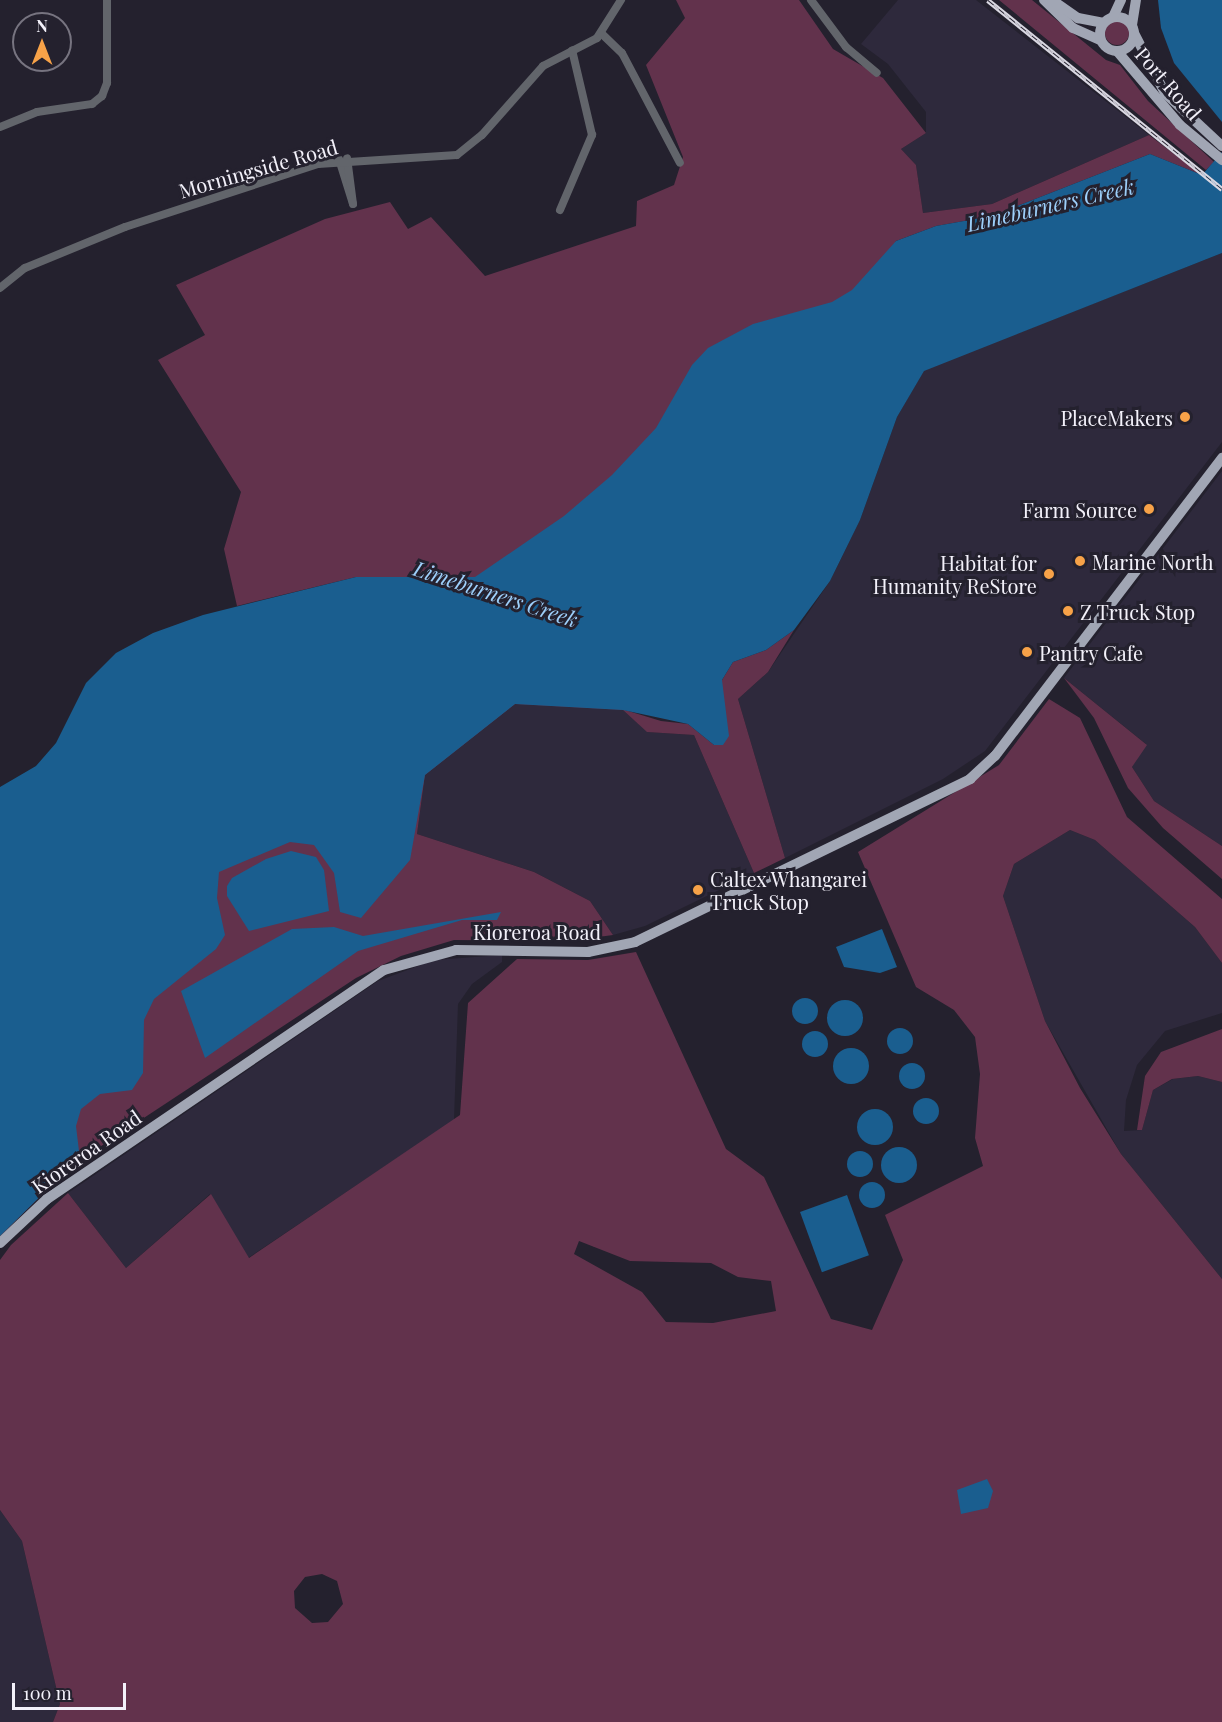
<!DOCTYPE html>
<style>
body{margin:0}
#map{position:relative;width:1222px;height:1722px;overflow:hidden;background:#24212e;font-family:"Playfair Display",serif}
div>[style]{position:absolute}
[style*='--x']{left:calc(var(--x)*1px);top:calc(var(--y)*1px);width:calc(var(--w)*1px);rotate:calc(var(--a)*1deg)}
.built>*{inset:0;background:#2e293c}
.green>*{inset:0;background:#62324c}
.round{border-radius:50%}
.water>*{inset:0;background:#1a5e8f;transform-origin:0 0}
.minor>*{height:8px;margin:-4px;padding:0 4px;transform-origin:4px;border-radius:4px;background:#62656b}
.major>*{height:10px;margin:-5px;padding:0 5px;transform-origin:5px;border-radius:5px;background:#a1a6b4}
.major>.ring{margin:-5px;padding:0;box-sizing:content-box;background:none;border:10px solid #a1a6b4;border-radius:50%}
.rail>*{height:4.5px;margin-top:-2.25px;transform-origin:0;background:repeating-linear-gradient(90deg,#24212e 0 7px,#dad8e2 0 14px);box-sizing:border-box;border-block:2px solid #dad8e2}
.dots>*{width:16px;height:16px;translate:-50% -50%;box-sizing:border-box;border:3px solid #24212e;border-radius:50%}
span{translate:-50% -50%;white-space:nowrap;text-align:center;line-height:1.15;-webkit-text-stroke:6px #24212e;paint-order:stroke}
.street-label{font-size:20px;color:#f3f1fa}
.poi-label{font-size:20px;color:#f3f1fa}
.right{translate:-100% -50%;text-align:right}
.left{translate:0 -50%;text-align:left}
.water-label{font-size:21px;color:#9dcffa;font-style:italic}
.north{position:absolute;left:12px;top:12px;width:60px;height:60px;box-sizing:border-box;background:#24212e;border:2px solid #777480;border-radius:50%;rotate:0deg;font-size:16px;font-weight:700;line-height:24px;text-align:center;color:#f3f1fa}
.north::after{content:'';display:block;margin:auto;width:21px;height:27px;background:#f7a248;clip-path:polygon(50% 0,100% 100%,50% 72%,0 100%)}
.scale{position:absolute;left:12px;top:1683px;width:114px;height:27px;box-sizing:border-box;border:3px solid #f3f1fa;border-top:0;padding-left:8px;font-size:18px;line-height:21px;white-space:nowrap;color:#f3f1fa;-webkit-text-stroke:4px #24212e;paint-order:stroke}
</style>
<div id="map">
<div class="built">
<div style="clip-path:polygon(898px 0,976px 0,1149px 135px,992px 204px,923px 213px,916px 165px,901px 149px,926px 133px,926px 112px,888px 64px,861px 44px)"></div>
<div style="clip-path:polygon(1222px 253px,1222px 442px,985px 751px,943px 779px,785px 858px,738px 699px,768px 672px,830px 581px,860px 520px,897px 417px,924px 370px)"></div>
<div style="clip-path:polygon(1222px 471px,1222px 846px,1154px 801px,1132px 767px,1146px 744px,1064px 678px)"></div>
<div style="clip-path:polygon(515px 704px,623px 710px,648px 732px,694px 735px,754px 873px,645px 926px,613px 935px,590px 901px,534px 872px,417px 834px,425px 775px)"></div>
<div style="clip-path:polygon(1070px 830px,1095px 840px,1195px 927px,1222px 963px,1222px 1013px,1165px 1031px,1137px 1065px,1126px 1100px,1124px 1131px,1142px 1130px,1153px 1090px,1173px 1079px,1198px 1076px,1222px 1082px,1222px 1279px,1121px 1154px,1045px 1021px,1003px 896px,1014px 864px)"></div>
<div style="clip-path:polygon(502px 955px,502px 962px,472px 984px,458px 1004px,454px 1120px,248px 1258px,210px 1194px,126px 1268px,68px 1193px,378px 981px,434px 960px)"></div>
<div style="clip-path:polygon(0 1510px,22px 1541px,60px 1704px,53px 1722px,0 1722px)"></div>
</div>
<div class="green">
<div style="clip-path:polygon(676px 0,799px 0,833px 49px,883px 78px,926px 133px,901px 149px,916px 165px,923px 213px,992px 204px,1149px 135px,1202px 175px,1150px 154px,992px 216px,936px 226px,896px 241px,703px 580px,356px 577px,237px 606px,224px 549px,241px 492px,158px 360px,205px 335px,176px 285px,325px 219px,390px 202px,408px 229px,431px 217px,485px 276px,636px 226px,637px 201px,674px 185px,683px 157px,646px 65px,685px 18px)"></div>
<div style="clip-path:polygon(999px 0,1032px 0,1106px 60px,1120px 65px,1148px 101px,1214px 162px,1206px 170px)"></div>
<div class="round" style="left:1105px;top:21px;width:24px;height:24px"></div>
<div style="clip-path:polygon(357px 628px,661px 721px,688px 724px,714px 745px,722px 680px,733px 662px,766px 650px,794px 630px,768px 672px,738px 699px,785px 858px,754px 873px,694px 735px,647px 732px,623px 710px,515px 704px,425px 775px,417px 834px,534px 872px,590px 901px,613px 935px,569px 941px,454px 940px,401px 956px,356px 978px,71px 1166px,0 1236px)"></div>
<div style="clip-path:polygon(1064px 678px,1147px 745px,1132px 767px,1154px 801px,1222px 846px,1222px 879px,1163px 828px,1128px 788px,1094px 718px)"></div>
<div style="clip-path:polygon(evenodd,1049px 699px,1080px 718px,1127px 817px,1222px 899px,1222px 963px,1195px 927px,1095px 840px,1070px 830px,1014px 864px,1003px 896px,1045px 1021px,1080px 1088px,1121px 1154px,1222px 1279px,1222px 1722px,53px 1722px,60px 1704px,22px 1541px,0 1510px,0 1260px,11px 1245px,68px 1193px,126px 1268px,211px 1194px,249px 1258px,460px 1115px,468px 1003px,517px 959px,588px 960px,636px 952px,726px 1149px,764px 1177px,831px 1319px,872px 1330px,903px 1260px,885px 1215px,983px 1166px,975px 1138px,980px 1074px,975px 1037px,954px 1010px,916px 987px,858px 852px,999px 765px,1049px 699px,579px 1241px,630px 1261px,711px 1263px,738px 1277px,771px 1281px,776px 1311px,713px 1323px,666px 1322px,642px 1292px,574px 1254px,579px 1241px,1049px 699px,322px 1574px,337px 1581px,343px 1604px,328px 1622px,312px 1623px,295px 1608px,294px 1591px,305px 1577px,322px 1574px)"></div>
<div style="clip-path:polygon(1222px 1029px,1222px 1082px,1198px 1076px,1172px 1079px,1153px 1090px,1142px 1130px,1137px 1130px,1145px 1076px,1161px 1052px)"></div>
</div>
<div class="water">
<div style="clip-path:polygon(1158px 0,1222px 0,1222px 122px,1174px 63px,1161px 28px)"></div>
<div style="clip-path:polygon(1222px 152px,1222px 253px,924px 371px,897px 417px,860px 520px,830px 581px,794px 630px,766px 650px,733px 662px,722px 680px,729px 736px,723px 745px,714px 745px,688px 724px,623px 710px,515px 704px,425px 775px,410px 860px,361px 918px,340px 912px,334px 873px,314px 845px,290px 842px,219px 872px,217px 898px,225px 935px,216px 949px,154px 999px,144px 1020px,143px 1073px,132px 1090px,100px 1094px,81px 1109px,76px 1126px,79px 1151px,71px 1166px,0 1236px,0 787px,36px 766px,56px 743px,86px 683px,116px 653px,153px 633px,203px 615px,356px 577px,475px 577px,564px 516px,612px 475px,656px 428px,692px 365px,708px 348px,753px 324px,832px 302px,852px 290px,896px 241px,936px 226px,992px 216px,1150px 154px,1202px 175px)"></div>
<div style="clip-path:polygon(291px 851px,316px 857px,324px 870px,329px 911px,249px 931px,227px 896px,227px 886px,232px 878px,266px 859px)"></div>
<div style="clip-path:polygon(501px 912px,497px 920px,462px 920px,358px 951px,205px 1058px,181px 991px,292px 929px,334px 927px,363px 936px)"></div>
<div style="clip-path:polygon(882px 929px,897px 967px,880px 973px,844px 967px,836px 947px)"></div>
<div class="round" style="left:792px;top:998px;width:26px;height:26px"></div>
<div class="round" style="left:827px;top:1000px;width:36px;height:36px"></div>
<div class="round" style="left:887px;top:1028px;width:26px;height:26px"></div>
<div class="round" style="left:802px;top:1031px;width:26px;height:26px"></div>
<div class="round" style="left:833px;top:1048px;width:36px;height:36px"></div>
<div class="round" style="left:899px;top:1063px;width:26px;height:26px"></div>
<div class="round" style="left:913px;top:1098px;width:26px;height:26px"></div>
<div class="round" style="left:857px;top:1109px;width:36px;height:36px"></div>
<div class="round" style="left:881px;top:1147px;width:36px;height:36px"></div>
<div class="round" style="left:847px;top:1151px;width:26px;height:26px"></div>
<div class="round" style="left:859px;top:1182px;width:26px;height:26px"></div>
<div style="left:847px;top:1195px;width:64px;height:50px;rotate:70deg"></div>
<div style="clip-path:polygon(987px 1479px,993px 1491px,988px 1508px,961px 1514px,957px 1490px)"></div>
</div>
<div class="minor">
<div style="--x:811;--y:0;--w:59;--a:53.3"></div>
<div style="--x:846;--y:47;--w:40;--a:40"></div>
<div style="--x:601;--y:33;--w:29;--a:44"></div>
<div style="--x:622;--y:53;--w:124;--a:62.2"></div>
<div style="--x:0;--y:127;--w:40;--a:-22"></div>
<div style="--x:37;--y:112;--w:56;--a:-8.3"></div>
<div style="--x:92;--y:104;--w:13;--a:-39"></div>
<div style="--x:102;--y:96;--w:14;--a:-69"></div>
<div style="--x:107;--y:83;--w:83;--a:-90"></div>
<div style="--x:339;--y:159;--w:47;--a:72.7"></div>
<div style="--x:353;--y:204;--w:46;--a:-97.4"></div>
<div style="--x:560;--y:210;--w:82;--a:-66.9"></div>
<div style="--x:592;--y:135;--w:87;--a:-103.2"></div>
<div style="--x:0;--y:288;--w:32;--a:-39"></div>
<div style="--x:25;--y:268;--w:108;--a:-22.3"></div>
<div style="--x:125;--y:227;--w:203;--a:-18.1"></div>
<div style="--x:318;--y:164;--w:139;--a:-3.7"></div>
<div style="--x:457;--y:155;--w:32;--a:-39"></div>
<div style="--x:482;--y:135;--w:92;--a:-48.5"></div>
<div style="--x:543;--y:66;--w:61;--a:-27.4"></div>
<div style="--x:597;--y:38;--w:45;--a:-57.7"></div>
</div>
<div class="major">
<div style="--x:1044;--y:0;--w:40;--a:44"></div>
<div style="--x:1073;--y:28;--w:30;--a:24"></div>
<div style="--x:1052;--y:0;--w:32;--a:35"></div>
<div style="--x:1078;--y:18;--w:25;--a:11"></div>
<div class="ring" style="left:1100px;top:17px;width:24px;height:24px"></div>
<div style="--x:1113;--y:17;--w:19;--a:-65"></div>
<div style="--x:1132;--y:25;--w:25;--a:-81"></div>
<div style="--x:1134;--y:33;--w:68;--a:62.7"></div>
<div style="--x:1165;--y:93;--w:78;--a:42.9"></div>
<div style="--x:1117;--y:51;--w:97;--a:49.6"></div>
<div style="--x:1180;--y:125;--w:55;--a:39.8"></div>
<div style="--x:0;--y:1243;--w:64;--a:-43.1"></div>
<div style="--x:47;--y:1199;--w:407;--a:-34.2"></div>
<div style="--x:384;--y:970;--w:75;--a:-15.5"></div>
<div style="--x:456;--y:950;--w:132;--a:0.9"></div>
<div style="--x:588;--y:952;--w:48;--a:-12"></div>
<div style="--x:635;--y:942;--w:373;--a:-25.9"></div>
<div style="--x:970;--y:779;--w:34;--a:-43"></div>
<div style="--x:995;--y:756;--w:375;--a:-52.7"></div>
</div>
<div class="rail">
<div style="--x:988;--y:0;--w:301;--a:38.9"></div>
</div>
<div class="dots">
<div style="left:1185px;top:417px;background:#f7a248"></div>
<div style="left:1149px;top:509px;background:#f7a248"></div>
<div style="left:1080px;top:561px;background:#f7a248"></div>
<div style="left:1049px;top:574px;background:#f7a248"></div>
<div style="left:1068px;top:611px;background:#f7a248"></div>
<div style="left:1027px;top:652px;background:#f7a248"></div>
<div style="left:698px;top:890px;background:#f7a248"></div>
</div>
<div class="street-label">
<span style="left:1169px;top:83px;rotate:49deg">Port Road</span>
<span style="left:258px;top:168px;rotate:-16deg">Morningside Road</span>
<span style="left:537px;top:931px">Kioreroa Road</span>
<span style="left:86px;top:1151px;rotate:-35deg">Kioreroa Road</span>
</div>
<div class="poi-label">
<span class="right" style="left:1173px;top:417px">PlaceMakers</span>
<span class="right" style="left:1137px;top:509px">Farm Source</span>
<span class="left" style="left:1092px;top:561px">Marine North</span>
<span class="right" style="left:1037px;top:574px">Habitat for<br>Humanity ReStore</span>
<span class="left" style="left:1080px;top:611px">Z Truck Stop</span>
<span class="left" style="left:1039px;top:652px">Pantry Cafe</span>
<span class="left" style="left:710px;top:890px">Caltex Whangarei<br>Truck Stop</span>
</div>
<div class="water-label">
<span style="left:1050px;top:204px;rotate:-13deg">Limeburners Creek</span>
<span style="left:496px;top:593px;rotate:18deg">Limeburners Creek</span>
</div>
<div class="north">N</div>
<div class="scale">100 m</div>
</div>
